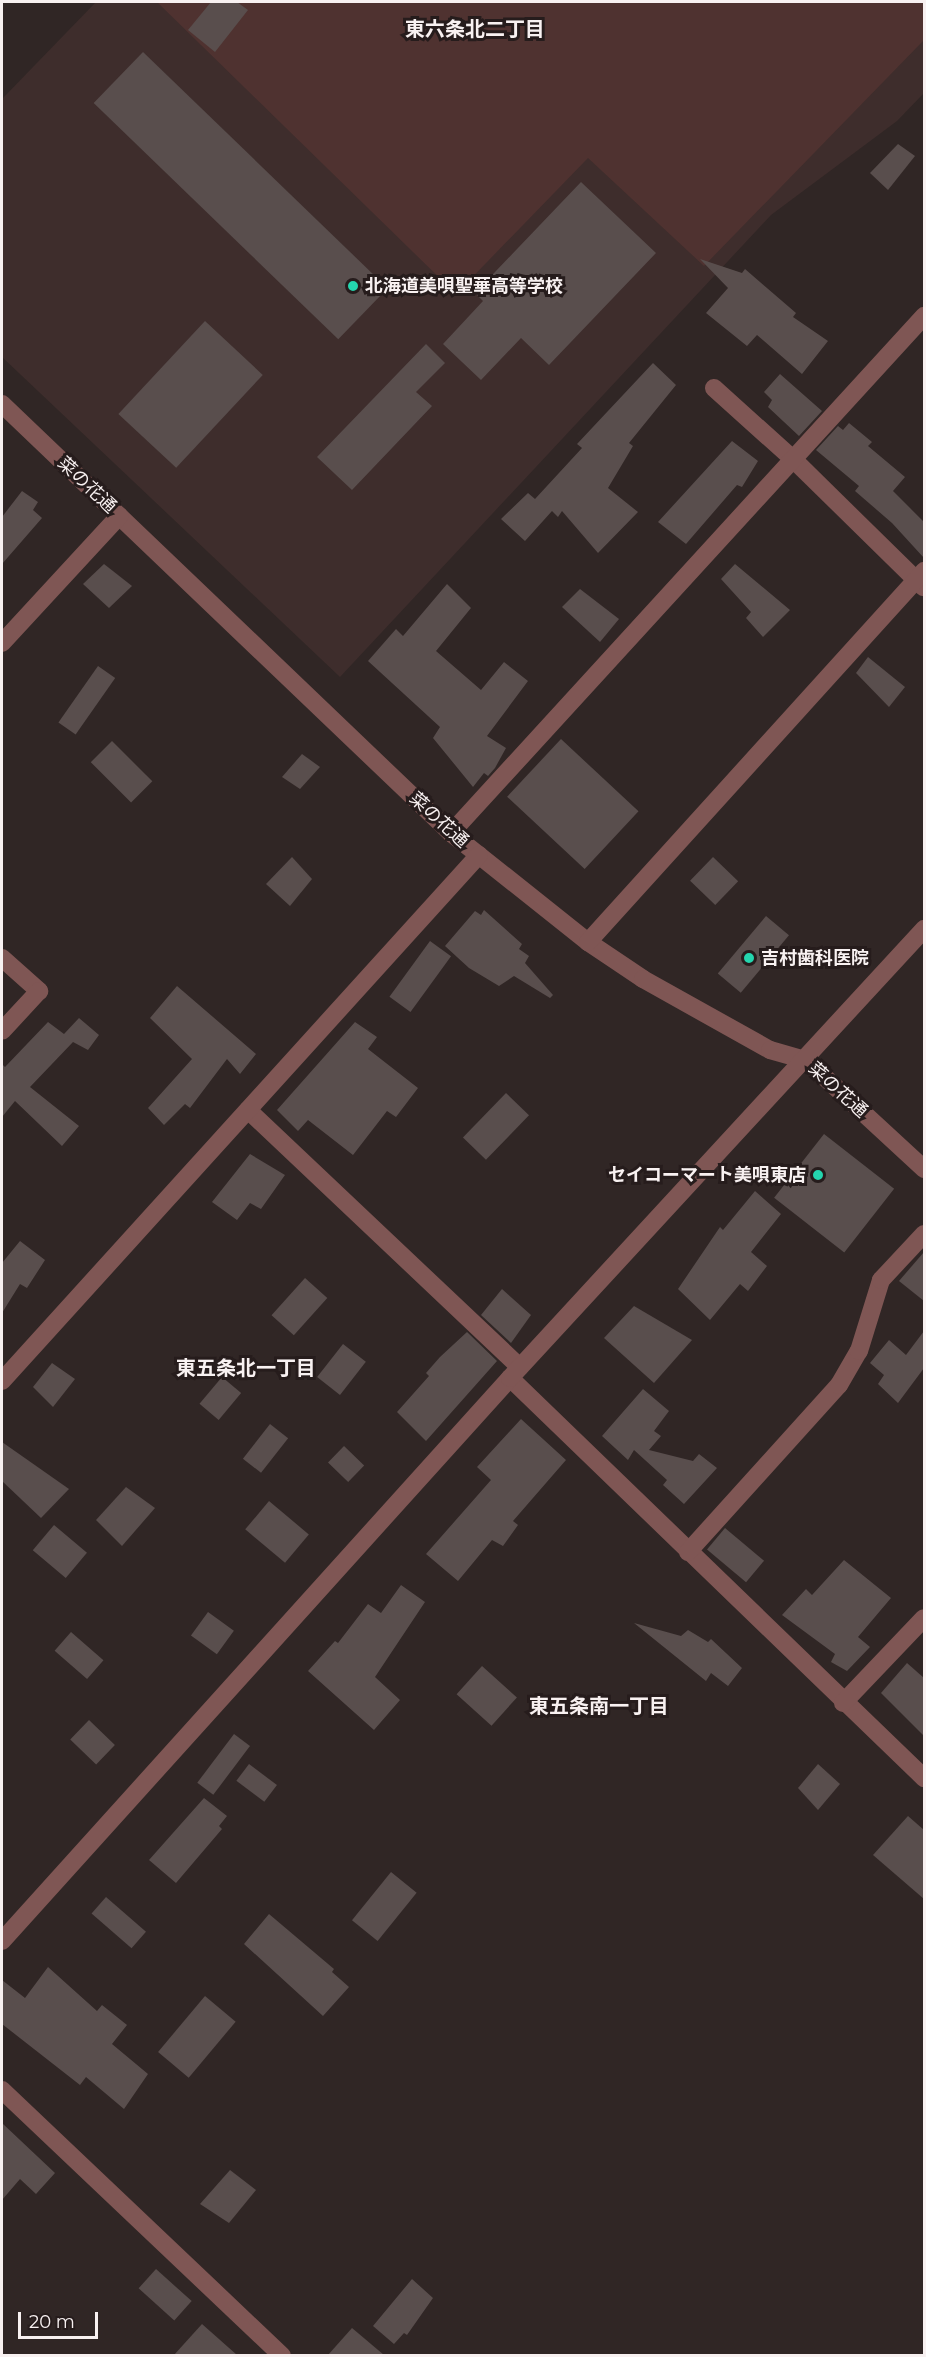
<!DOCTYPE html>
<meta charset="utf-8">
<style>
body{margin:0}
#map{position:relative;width:926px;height:2357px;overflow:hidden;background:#302625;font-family:Montserrat,"Noto Sans JP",sans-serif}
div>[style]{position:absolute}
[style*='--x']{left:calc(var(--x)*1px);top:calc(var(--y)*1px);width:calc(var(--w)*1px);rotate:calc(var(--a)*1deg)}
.built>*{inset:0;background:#3e2d2c}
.green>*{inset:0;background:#4f3230}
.building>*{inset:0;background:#594e4d;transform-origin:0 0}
.minor>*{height:18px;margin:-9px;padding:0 9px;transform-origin:9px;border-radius:9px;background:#7f5654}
.dots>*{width:16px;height:16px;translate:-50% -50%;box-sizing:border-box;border:3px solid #261c1c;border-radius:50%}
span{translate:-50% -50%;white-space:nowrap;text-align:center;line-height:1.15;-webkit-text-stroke:6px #261c1c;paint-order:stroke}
.poi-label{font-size:18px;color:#f8f1f1;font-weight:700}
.left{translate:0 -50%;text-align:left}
.right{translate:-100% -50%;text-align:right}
.street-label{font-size:18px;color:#f8f1f1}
.neighbourhood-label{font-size:20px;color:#f8f1f1;font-weight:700}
.frame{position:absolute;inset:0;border:3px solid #f8f1f1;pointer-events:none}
.scale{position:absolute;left:18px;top:2312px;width:80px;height:27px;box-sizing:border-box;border:3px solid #f8f1f1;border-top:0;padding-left:8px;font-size:18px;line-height:21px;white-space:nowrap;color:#f8f1f1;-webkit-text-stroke:4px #261c1c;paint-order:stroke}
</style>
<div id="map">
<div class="built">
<div style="clip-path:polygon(96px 2px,924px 2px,924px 93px,897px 121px,771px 215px,340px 677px,2px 357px,2px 99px)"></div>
</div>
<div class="green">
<div style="clip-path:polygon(157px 2px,924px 2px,924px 40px,704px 266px,588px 158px,456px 294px)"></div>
</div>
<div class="building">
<div style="clip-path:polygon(211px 2px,237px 2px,248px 10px,215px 52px,188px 30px)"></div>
<div style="left:143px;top:52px;width:340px;height:71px;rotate:44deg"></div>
<div style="clip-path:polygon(898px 144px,915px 156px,888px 190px,870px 173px)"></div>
<div style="clip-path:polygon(581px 182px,656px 253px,549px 365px,521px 338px,481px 380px,443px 344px,483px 301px,475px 293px)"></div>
<div style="clip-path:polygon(700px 259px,742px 273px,745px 269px,796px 313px,793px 317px,828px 341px,802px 374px,757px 335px,747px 346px,706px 313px,728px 288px)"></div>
<div style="left:205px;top:321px;width:79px;height:127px;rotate:43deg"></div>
<div style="clip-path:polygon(426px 344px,445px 363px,416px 392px,432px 406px,352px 490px,317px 457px)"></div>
<div style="clip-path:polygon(653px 363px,676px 385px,629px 443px,633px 446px,608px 488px,638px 512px,598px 553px,562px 511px,558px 517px,552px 511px,525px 541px,501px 519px,528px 493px,535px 499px,582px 448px,577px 444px)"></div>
<div style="clip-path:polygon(780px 374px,822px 411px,799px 436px,768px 407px,772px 400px,764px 392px)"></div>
<div style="clip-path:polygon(849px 423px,872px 442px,868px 446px,905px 477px,893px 491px,924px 522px,924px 558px,892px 523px,855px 491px,859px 486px,816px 450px,838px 426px,843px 430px)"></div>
<div style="clip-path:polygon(732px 441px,758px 461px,742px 487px,737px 485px,686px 544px,658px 522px)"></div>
<div style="clip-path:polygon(22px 491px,38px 502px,33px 510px,42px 518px,2px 564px,2px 517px)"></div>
<div style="clip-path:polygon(104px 564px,132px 586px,109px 608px,83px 584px)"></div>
<div style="clip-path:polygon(735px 564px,790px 610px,763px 637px,746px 618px,751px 612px,721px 579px)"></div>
<div style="clip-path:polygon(447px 584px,471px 608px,436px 651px,481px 690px,504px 662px,528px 681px,487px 736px,506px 748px,495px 768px,488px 776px,484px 773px,473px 787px,433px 738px,440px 727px,368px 661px,396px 629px,403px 636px)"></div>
<div style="clip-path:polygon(580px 589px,619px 619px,600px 642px,562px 607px)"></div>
<div style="clip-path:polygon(868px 657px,905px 687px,889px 707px,856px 673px)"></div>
<div style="left:98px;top:666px;width:21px;height:69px;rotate:35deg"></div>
<div style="left:561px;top:739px;width:106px;height:79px;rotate:43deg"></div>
<div style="left:112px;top:741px;width:57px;height:30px;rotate:45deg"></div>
<div style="clip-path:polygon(302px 754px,320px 767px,300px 789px,282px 777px)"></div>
<div style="clip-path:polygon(292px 857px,312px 879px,290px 906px,266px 884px)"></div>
<div style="left:713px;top:857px;width:35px;height:33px;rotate:44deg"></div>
<div style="clip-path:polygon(484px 910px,522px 944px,519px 949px,529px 956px,525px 963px,553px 995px,550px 998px,514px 976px,499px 986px,469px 968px,445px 946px,475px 911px,481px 915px)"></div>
<div style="left:766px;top:916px;width:30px;height:75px;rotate:40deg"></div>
<div style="left:430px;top:941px;width:26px;height:69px;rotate:36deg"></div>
<div style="clip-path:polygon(177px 986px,256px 1054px,240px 1074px,227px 1059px,190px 1108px,185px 1104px,164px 1125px,148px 1108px,192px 1059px,150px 1018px)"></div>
<div style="clip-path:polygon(79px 1018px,99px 1035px,88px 1050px,73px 1042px,30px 1087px,79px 1126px,62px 1146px,15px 1101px,2px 1117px,2px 1064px,5px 1067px,48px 1022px,64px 1034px)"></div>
<div style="clip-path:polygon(355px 1022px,377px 1037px,368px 1049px,418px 1088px,396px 1117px,387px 1111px,353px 1155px,308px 1120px,298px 1131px,277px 1110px)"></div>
<div style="left:506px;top:1093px;width:32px;height:62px;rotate:44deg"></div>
<div style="left:824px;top:1134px;width:89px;height:81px;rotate:38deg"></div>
<div style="clip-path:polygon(250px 1154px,285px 1175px,261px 1209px,250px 1203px,237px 1220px,212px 1202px)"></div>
<div style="clip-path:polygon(755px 1191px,781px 1214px,751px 1252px,767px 1266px,748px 1291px,740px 1284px,710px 1320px,678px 1289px,720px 1227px,723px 1230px)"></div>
<div style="clip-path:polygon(20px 1241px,45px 1260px,27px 1288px,20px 1284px,2px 1313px,2px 1263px)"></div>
<div style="clip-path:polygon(924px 1252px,924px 1301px,899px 1281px)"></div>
<div style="left:305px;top:1278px;width:30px;height:50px;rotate:42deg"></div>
<div style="clip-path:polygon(502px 1289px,531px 1315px,511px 1343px,481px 1315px)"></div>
<div style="clip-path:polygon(634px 1306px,692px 1340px,654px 1383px,604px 1338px)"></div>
<div style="clip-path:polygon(924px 1331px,924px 1368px,898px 1403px,878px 1384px,884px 1375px,870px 1363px,889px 1340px,906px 1355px)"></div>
<div style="clip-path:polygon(467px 1332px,497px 1361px,426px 1441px,397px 1412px,429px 1376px,426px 1373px,440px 1357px)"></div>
<div style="left:343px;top:1344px;width:29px;height:42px;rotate:38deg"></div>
<div style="clip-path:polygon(52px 1363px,75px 1379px,53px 1407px,33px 1387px)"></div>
<div style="left:222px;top:1377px;width:25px;height:35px;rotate:40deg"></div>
<div style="clip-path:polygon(643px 1389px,669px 1411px,654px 1431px,661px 1436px,649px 1450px,693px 1461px,699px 1454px,717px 1468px,684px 1504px,663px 1485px,667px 1480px,634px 1450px,628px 1460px,602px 1436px)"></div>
<div style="clip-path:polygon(521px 1419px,566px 1460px,513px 1521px,518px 1525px,503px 1546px,492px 1540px,458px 1581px,426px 1554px,491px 1480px,477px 1467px)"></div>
<div style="left:270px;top:1424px;width:23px;height:44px;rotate:38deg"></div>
<div style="clip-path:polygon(2px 1442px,69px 1489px,41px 1518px,2px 1481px)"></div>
<div style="left:344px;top:1446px;width:28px;height:23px;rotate:44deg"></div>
<div style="clip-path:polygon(126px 1487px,155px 1508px,122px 1546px,96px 1520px)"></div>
<div style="left:269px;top:1501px;width:52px;height:37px;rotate:40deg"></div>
<div style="left:54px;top:1525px;width:43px;height:33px;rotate:40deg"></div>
<div style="left:725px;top:1528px;width:51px;height:28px;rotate:40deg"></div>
<div style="clip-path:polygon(844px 1560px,891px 1598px,858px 1637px,870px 1647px,847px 1671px,831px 1662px,835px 1654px,782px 1615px,806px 1589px,812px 1595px)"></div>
<div style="clip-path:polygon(401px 1585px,425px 1602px,375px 1677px,400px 1700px,374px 1730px,308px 1671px,335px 1641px,338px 1643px,368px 1604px,381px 1613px)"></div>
<div style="left:208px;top:1612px;width:32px;height:29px;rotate:36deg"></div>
<div style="clip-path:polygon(634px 1623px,681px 1636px,688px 1630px,708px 1642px,711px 1639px,742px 1668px,728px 1686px,711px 1673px,706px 1681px)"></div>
<div style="left:71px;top:1632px;width:43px;height:25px;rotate:41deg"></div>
<div style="clip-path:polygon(907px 1663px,924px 1678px,924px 1736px,881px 1693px)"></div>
<div style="left:482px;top:1666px;width:47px;height:38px;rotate:42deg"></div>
<div style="left:89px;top:1720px;width:36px;height:27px;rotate:44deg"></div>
<div style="left:234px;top:1734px;width:20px;height:61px;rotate:37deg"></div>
<div style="left:249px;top:1764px;width:35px;height:21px;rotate:37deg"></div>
<div style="clip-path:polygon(818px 1764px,840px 1784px,818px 1810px,798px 1788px)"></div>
<div style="clip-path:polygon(204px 1798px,227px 1816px,219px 1826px,222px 1829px,176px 1883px,149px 1860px)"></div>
<div style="clip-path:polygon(908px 1816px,924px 1830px,924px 1899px,873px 1855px)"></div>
<div style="left:391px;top:1872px;width:33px;height:62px;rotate:39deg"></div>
<div style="left:106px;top:1897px;width:53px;height:22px;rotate:41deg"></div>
<div style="clip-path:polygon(269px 1914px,334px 1969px,332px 1972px,349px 1987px,323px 2016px,244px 1944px)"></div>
<div style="clip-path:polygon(48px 1967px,97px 2011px,102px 2005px,127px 2025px,112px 2044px,148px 2074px,124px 2109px,86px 2077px,80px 2085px,2px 2024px,2px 1980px,25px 1998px)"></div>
<div style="left:205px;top:1996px;width:40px;height:73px;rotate:40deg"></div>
<div style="clip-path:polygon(2px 2123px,55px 2173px,36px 2194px,20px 2179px,2px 2200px)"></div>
<div style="clip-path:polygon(230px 2170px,256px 2190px,229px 2223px,200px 2204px)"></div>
<div style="left:156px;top:2269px;width:48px;height:26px;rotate:42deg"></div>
<div style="clip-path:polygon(412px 2279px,433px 2298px,407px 2335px,404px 2333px,394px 2344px,373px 2326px)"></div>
<div style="clip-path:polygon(202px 2324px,237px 2355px,174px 2355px)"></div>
<div style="clip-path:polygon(352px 2328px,384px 2355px,328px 2355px)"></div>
</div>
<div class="minor">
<div style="--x:714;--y:388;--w:109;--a:42"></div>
<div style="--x:795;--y:461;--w:180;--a:44.5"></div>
<div style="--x:2;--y:404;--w:621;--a:43.7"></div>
<div style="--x:451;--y:833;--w:175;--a:38.5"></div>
<div style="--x:588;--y:942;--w:66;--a:33.9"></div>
<div style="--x:643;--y:979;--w:145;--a:29.2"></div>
<div style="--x:770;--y:1050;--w:37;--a:16"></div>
<div style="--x:806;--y:1060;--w:161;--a:42.7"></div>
<div style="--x:2;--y:643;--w:173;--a:-47.3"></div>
<div style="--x:451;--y:833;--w:701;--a:-47.54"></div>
<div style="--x:588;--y:942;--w:501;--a:-47.83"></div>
<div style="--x:2;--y:958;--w:50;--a:41.7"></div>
<div style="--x:39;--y:991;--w:54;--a:132.8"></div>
<div style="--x:248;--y:1110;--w:374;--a:43.4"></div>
<div style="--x:510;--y:1378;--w:576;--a:44.01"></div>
<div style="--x:2;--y:1381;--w:710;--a:-47.8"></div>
<div style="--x:688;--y:1552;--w:225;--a:-47.9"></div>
<div style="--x:839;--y:1385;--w:39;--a:-60"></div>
<div style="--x:859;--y:1351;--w:74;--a:-72.8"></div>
<div style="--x:881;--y:1280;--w:63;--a:-46.9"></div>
<div style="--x:843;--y:1703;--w:117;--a:-46.4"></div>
<div style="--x:2;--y:1941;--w:758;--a:-47.94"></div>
<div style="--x:510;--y:1378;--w:611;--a:-47.32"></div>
<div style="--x:2;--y:2090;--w:386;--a:43.5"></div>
</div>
<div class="dots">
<div style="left:353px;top:286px;background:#24d5ae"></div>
<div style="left:749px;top:958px;background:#24d5ae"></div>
<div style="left:818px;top:1175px;background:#24d5ae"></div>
</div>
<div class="poi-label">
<span class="left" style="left:365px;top:286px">北海道美唄聖華高等学校</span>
<span class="left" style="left:761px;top:958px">吉村歯科医院</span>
<span class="right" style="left:806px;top:1175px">セイコーマート美唄東店</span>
</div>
<div class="street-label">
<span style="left:87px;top:485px;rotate:43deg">菜の花通</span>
<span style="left:439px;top:820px;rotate:42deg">菜の花通</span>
<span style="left:838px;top:1090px;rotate:42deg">菜の花通</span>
</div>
<div class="neighbourhood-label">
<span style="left:475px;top:29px">東六条北二丁目</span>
<span style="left:246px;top:1368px">東五条北一丁目</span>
<span style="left:599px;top:1706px">東五条南一丁目</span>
</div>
<div class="frame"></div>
<div class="scale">20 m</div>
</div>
